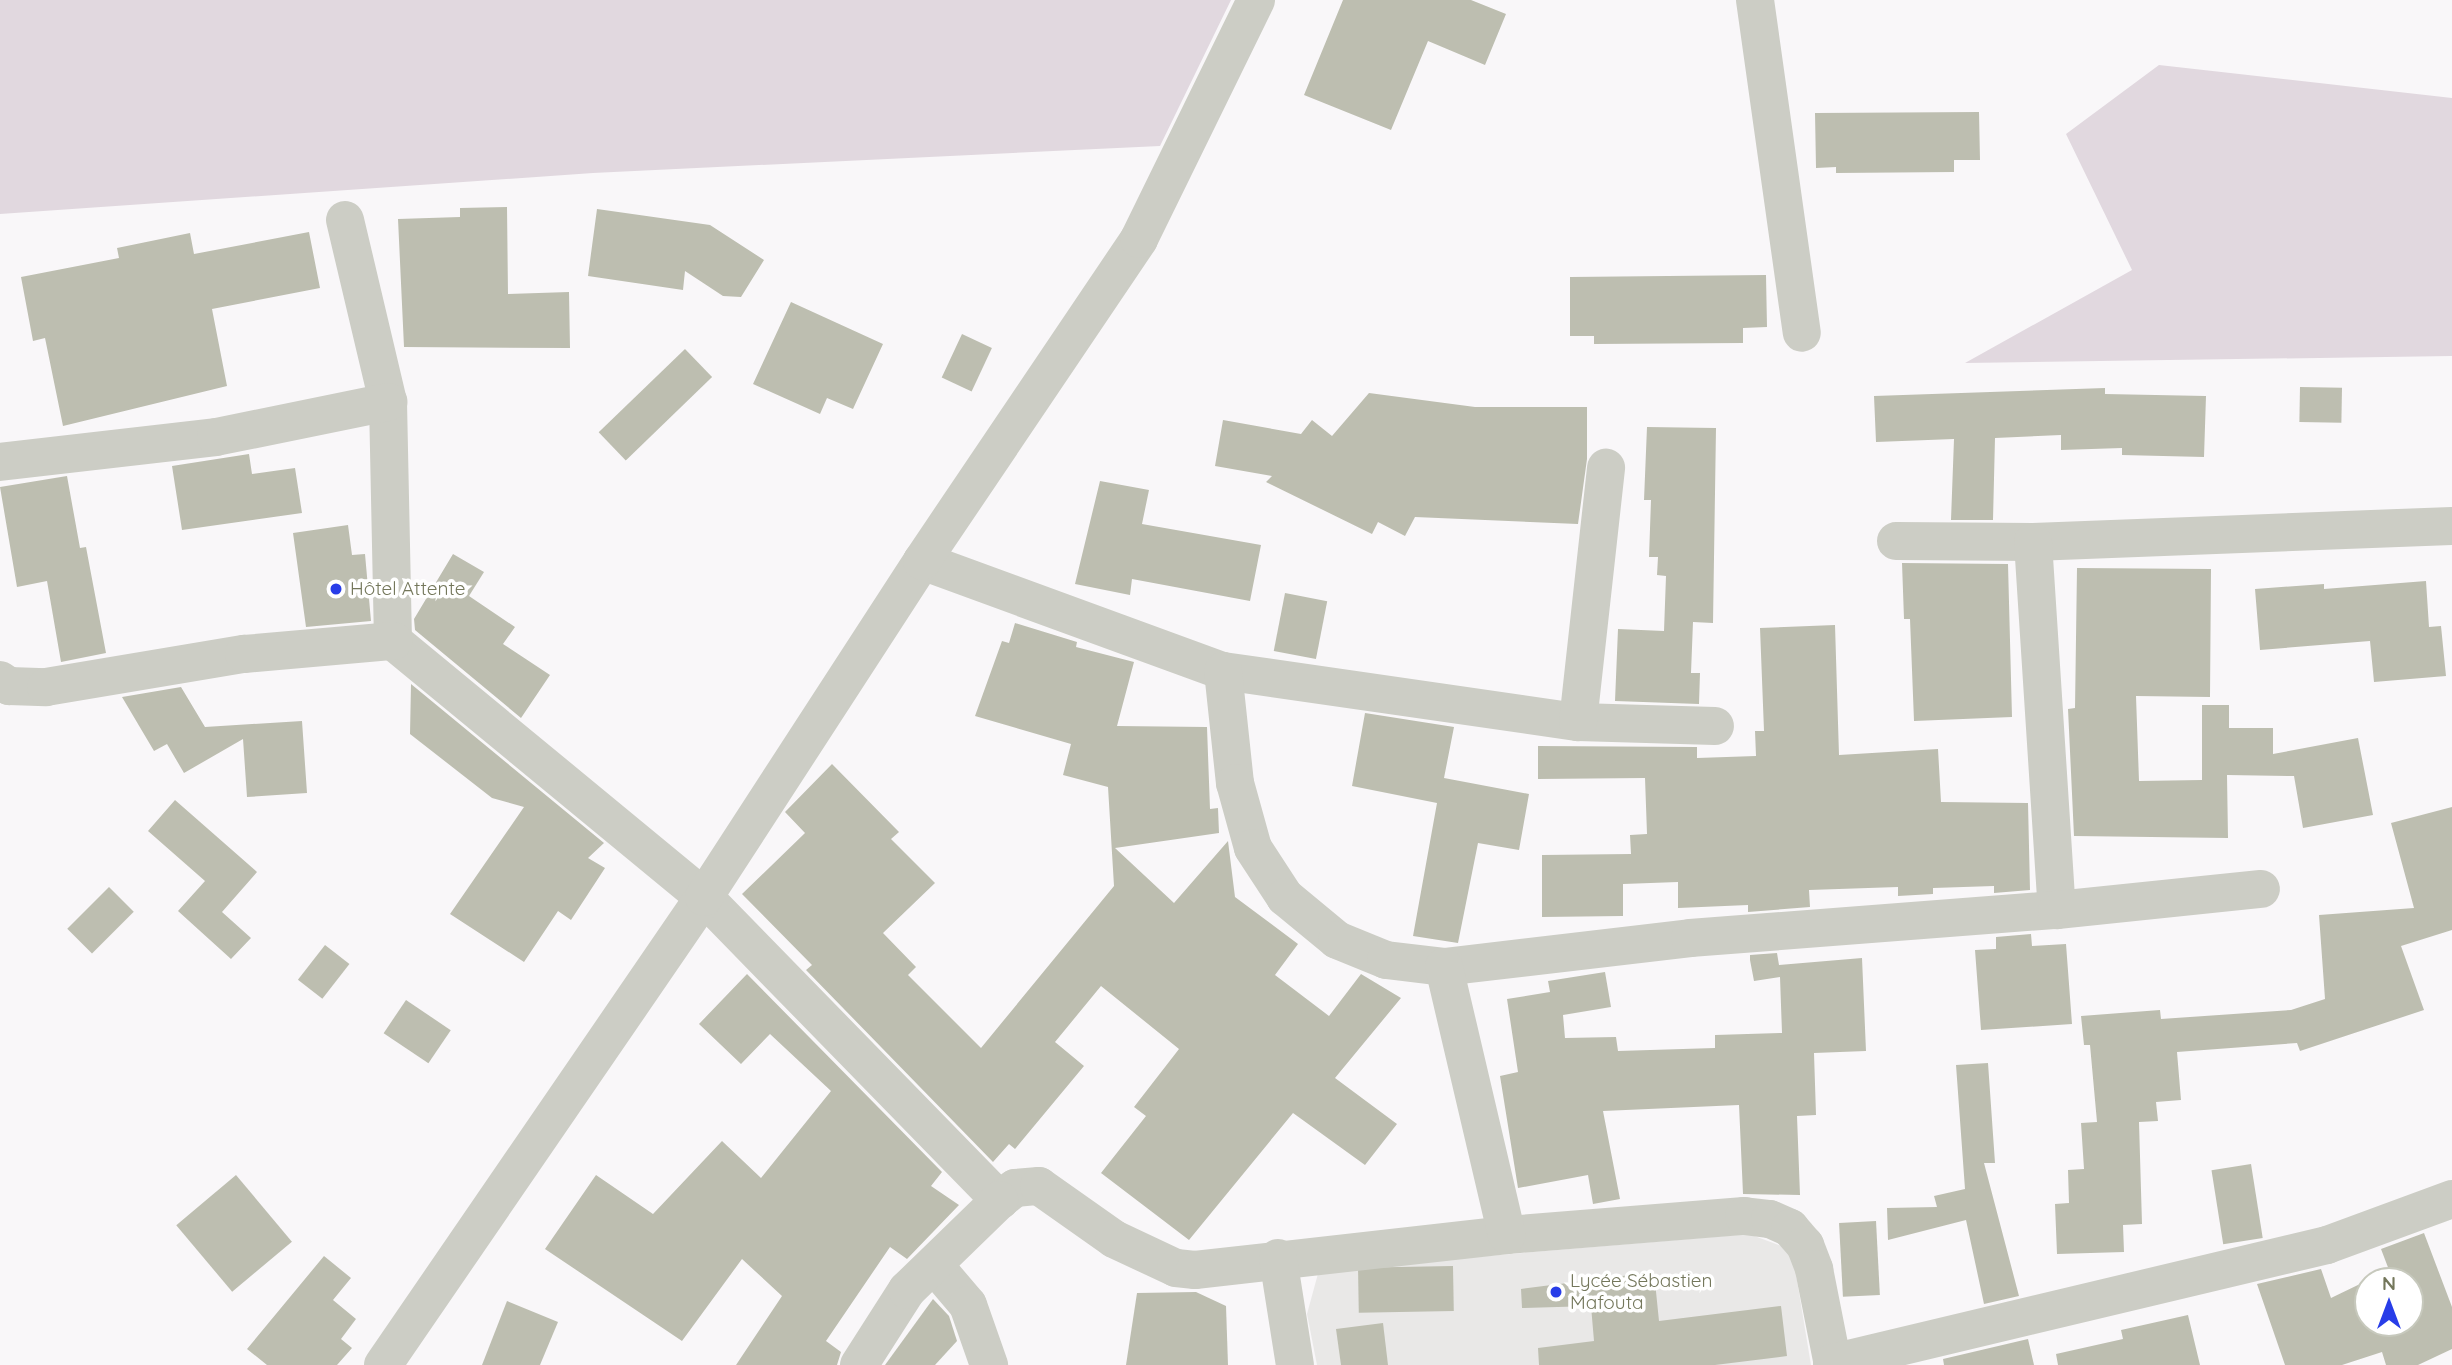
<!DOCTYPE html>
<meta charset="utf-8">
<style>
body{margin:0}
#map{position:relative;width:2452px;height:1365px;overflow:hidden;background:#f9f7f9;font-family:Quicksand,sans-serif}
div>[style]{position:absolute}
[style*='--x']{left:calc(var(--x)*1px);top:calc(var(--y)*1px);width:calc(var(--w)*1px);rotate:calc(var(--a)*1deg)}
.built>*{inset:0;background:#e9e8e7}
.green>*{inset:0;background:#e1d8df}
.building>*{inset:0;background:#bdbeb0;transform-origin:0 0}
.minor>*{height:38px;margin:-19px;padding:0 19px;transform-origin:19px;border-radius:19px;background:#cccdc5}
.dots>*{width:19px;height:19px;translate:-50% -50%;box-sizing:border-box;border:4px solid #fff;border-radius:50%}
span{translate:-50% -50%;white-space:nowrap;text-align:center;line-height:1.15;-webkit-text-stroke:7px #fff;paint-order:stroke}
.poi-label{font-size:19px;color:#74775b}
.left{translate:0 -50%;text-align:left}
.north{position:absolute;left:2354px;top:1267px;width:70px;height:70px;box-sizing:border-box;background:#fff;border:2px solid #c7c9bd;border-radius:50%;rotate:0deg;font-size:19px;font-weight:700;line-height:28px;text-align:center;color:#74775b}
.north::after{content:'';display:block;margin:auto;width:24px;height:32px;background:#283de8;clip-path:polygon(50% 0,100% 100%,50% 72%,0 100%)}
</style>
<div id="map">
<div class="built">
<div style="clip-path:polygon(1749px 1234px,1792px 1250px,1811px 1365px,1317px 1365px,1307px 1314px,1319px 1270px)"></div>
</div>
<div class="green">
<div style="clip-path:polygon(0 0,1231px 0,1160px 146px,593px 173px,0 214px)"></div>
<div style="clip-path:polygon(2159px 65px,2452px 98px,2452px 356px,1965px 363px,2132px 270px,2066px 134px)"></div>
</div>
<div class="building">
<div style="clip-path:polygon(1343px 0,1471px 0,1506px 14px,1485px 65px,1428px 41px,1391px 130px,1304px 95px)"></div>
<div style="clip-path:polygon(1979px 112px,1980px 160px,1954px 160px,1954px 172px,1836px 173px,1836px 167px,1816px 168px,1815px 113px)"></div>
<div style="clip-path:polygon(507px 207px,508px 294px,569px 292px,570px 348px,404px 347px,398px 219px,460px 217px,460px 208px)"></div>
<div style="clip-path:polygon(597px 209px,710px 225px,764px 260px,741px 297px,723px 296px,685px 271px,683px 290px,588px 276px)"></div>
<div style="clip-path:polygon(309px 232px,320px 288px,212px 309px,227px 386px,63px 426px,45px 338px,33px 341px,21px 277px,119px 258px,117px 248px,190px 233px,194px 254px)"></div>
<div style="clip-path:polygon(1766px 275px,1767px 327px,1743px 328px,1743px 343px,1594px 344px,1594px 336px,1570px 336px,1570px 277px)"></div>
<div style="clip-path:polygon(791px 302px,883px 344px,853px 409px,827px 398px,820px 414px,753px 384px)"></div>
<div style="left:962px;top:334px;width:33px;height:48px;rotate:25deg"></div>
<div style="left:685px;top:349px;width:39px;height:120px;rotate:46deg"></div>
<div style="left:2300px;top:387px;width:42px;height:35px;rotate:1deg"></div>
<div style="clip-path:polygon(2105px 388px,2105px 394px,2206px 396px,2204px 457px,2122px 455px,2122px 448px,2061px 450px,2061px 435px,1995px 438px,1993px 520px,1951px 520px,1954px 439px,1876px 442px,1874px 396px)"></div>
<div style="clip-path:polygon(1369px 393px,1475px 407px,1587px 407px,1587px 459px,1578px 524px,1415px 517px,1405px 536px,1378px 522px,1372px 534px,1266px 482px,1272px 476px,1215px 466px,1223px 420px,1301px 434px,1312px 420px,1332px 436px)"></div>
<div style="clip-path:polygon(1647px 427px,1716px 428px,1713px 623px,1693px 622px,1691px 673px,1700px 673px,1699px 704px,1615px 701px,1618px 629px,1664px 631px,1666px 576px,1657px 575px,1658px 557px,1649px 557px,1651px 500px,1644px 500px)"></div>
<div style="clip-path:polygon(249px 454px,252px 474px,295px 468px,302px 513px,182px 530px,172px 466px)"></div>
<div style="clip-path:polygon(67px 476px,80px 548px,86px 547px,106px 653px,61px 662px,47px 581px,17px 587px,0 487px)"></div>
<div style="clip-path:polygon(1100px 481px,1149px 490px,1142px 524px,1261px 545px,1250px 601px,1132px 579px,1130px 595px,1075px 584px)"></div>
<div style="clip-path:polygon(348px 525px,352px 555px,365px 554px,371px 621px,306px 627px,293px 533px)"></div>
<div style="clip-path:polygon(453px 554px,484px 572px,469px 596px,515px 627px,503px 644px,550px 675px,521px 718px,415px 630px,414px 619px)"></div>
<div style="clip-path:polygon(1902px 563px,2008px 564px,2012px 717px,1914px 721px,1910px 619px,1904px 619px)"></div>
<div style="clip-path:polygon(2077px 568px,2211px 569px,2210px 697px,2136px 696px,2139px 781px,2202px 780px,2202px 705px,2229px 705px,2229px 728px,2273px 728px,2273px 754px,2358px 738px,2373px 815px,2303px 828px,2294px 776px,2227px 775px,2228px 838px,2074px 836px,2068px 709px,2075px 708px)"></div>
<div style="clip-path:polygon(2426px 581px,2429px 627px,2441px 626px,2446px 676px,2374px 682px,2370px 641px,2260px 650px,2255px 589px,2324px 584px,2324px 589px)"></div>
<div style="left:1285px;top:593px;width:43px;height:59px;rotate:11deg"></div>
<div style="clip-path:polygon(1015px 623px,1077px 642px,1076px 647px,1134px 662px,1117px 726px,1207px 727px,1210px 809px,1218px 808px,1219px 833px,1115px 848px,1174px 903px,1228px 841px,1235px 897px,1298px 944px,1275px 975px,1329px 1016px,1361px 974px,1401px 998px,1335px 1078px,1397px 1124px,1365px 1165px,1293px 1113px,1189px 1240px,1101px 1173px,1146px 1116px,1134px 1107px,1179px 1049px,1101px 986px,1055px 1042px,1084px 1066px,1015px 1149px,1009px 1144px,993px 1162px,806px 970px,812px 965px,742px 894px,805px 833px,785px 812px,832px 764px,899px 832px,891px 839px,935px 883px,883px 933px,916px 967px,908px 975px,981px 1048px,1114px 886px,1108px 787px,1063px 775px,1071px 744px,975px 716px,1002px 641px,1009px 643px)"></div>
<div style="clip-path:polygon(1835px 625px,1839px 755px,1938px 749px,1941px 802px,2028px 803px,2030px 890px,1994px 893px,1994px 886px,1933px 888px,1933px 894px,1898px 896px,1898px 887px,1809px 890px,1810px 907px,1748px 912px,1748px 905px,1678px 908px,1678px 882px,1623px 884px,1623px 916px,1542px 917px,1542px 855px,1631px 854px,1630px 835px,1647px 834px,1645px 778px,1538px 779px,1538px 746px,1697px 747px,1697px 758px,1756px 756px,1755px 731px,1764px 731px,1760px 628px)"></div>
<div style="clip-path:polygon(411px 684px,604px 843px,588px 858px,605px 868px,571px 920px,558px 911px,524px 962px,450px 914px,524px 807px,492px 798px,410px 734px)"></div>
<div style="clip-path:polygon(181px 687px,205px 727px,302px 721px,307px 793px,247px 797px,243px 739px,184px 773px,167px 744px,154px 751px,122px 697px)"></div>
<div style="clip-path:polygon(1365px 713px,1454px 727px,1444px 778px,1529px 794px,1519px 850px,1478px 843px,1458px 943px,1413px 936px,1437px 803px,1352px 786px)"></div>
<div style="clip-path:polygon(175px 800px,257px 872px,222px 912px,251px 938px,231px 959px,178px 911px,205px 881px,148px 831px)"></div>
<div style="clip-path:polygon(2452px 807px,2452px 930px,2401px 946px,2424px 1010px,2300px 1051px,2297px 1043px,2177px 1052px,2181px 1100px,2156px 1102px,2158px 1121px,2139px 1122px,2142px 1224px,2123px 1225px,2124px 1252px,2057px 1254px,2055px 1204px,2069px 1203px,2068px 1170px,2084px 1169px,2081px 1123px,2097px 1122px,2090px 1045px,2084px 1045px,2081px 1016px,2160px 1010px,2161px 1019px,2291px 1010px,2325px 999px,2319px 915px,2414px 908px,2391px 823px)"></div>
<div style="left:109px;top:887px;width:35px;height:59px;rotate:45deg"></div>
<div style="clip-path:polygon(2031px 934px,2032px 946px,2066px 944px,2072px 1024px,1981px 1030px,1975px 950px,1996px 949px,1996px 937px)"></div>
<div style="left:325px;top:945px;width:31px;height:44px;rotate:38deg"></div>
<div style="clip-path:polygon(1777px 953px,1779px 965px,1862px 958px,1866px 1051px,1814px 1053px,1816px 1115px,1797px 1116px,1800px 1195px,1743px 1194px,1739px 1105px,1603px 1111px,1620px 1199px,1593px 1204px,1588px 1175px,1518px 1188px,1500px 1076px,1518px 1072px,1507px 999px,1550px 992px,1548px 981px,1605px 972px,1611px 1007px,1563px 1015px,1565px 1038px,1616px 1037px,1618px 1051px,1715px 1048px,1715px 1035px,1782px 1033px,1780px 977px,1754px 981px,1750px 960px,1750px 955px)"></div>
<div style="clip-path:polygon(747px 974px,942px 1172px,931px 1186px,959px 1205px,907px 1259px,890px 1247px,826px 1341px,841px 1352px,837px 1365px,736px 1365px,782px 1296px,742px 1259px,682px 1341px,545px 1249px,596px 1175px,653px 1214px,722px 1141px,761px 1178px,831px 1091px,770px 1034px,741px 1064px,699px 1024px)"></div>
<div style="left:406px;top:1000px;width:54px;height:40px;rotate:34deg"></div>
<div style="clip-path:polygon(1988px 1063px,1995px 1163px,1984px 1163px,2019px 1296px,1984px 1304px,1966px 1220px,1888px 1240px,1887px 1208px,1937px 1207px,1934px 1196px,1965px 1189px,1956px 1065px)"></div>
<div style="left:2251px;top:1164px;width:75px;height:40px;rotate:81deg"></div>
<div style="left:236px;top:1175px;width:87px;height:78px;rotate:50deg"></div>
<div style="left:1876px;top:1221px;width:74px;height:37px;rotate:87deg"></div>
<div style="clip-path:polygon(evenodd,2424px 1233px,2452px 1307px,2452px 1349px,2418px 1365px,2386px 1365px,2382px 1352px,2342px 1365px,2285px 1365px,2257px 1284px,2321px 1269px,2331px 1298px,2389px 1270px,2381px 1249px,2424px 1233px,2368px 1281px,2410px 1281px,2410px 1323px,2368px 1323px,2368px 1281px)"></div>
<div style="clip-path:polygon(324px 1256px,351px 1278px,333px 1300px,356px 1319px,341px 1339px,352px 1348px,337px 1365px,267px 1365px,247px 1349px)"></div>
<div style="left:1453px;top:1266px;width:45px;height:95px;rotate:89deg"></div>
<div style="clip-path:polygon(1654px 1272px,1659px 1321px,1781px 1306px,1787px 1356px,1715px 1365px,1539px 1365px,1538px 1348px,1594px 1341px,1591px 1306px,1522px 1308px,1521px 1289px)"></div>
<div style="clip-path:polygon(1196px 1292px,1226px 1306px,1228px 1365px,1126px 1365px,1137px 1293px)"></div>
<div style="clip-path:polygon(933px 1299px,949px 1316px,957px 1341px,935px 1365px,885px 1365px)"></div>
<div style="clip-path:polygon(507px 1301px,558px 1322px,540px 1365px,482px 1365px)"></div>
<div style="clip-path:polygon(2188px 1315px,2200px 1365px,2058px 1365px,2056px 1354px,2123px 1339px,2121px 1330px)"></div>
<div style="clip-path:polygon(1383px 1323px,1388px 1365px,1341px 1365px,1336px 1329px)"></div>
<div style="clip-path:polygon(2028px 1339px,2034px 1365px,1944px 1365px,1943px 1359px)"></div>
</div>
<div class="minor">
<div style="--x:1755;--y:0;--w:336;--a:82"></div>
<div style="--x:345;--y:220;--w:187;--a:76.7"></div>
<div style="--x:388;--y:402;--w:239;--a:88.8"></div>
<div style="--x:393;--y:641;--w:403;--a:39.5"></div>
<div style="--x:704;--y:897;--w:424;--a:45.7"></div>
<div style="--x:1000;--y:1200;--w:19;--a:-39"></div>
<div style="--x:1015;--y:1188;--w:24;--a:-5"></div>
<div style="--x:1039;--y:1186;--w:92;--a:35.2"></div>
<div style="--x:1114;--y:1239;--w:68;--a:25.1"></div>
<div style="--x:1176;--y:1268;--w:19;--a:6"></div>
<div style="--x:1195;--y:1270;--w:314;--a:-6.4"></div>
<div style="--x:1507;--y:1235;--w:238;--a:-4.6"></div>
<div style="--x:1744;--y:1216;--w:26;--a:7"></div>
<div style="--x:1770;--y:1219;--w:22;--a:24"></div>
<div style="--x:1790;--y:1228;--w:23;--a:49"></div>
<div style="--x:1805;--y:1245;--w:26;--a:69"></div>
<div style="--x:1814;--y:1269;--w:98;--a:78.8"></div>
<div style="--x:0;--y:462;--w:217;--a:-6.6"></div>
<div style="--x:216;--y:437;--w:176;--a:-11.5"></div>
<div style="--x:1896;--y:541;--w:137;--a:0.4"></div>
<div style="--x:2033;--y:542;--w:419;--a:-2.2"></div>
<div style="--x:2033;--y:542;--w:369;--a:86.3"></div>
<div style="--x:922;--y:561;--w:320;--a:20.1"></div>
<div style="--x:1223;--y:671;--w:359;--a:8.2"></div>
<div style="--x:1578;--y:722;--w:137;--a:1.7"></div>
<div style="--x:1223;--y:671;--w:113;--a:83.9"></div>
<div style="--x:1235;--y:783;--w:67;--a:74.5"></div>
<div style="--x:1253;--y:848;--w:59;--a:56.9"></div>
<div style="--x:1285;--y:897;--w:67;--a:39.6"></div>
<div style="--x:1337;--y:940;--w:53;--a:22.2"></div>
<div style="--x:1386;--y:960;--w:58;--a:6.9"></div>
<div style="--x:1444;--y:967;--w:248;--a:-6.7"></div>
<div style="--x:1690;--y:938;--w:368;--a:-4.4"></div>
<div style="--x:2057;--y:910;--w:205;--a:-5.9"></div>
<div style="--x:0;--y:680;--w:11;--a:34"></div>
<div style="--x:9;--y:686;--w:37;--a:2"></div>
<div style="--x:46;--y:687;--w:201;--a:-9.5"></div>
<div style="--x:244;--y:654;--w:150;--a:-5"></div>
<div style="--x:1578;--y:722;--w:256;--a:-83.7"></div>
<div style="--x:1444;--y:967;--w:275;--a:76.8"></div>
<div style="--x:1278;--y:1258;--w:108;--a:81"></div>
<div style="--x:934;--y:1265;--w:52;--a:49.6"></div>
<div style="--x:968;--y:1305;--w:64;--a:70.7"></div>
<div style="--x:1832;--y:1363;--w:509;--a:-13.41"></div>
<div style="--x:2327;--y:1245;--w:133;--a:-20.2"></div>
<div style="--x:383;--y:1365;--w:568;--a:-55.55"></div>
<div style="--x:704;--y:897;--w:401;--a:-57"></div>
<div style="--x:922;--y:561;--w:388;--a:-56"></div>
<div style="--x:1139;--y:239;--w:266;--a:-63.9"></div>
<div style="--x:859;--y:1365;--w:89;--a:-57.4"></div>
<div style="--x:907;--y:1290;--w:129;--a:-44.1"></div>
</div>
<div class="dots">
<div style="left:336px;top:589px;background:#283de8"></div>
<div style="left:1556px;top:1292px;background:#283de8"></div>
</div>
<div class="poi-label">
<span class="left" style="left:350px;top:589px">Hôtel Attente</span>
<span class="left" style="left:1570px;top:1292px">Lycée Sébastien<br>Mafouta</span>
</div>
<div class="north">N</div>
</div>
